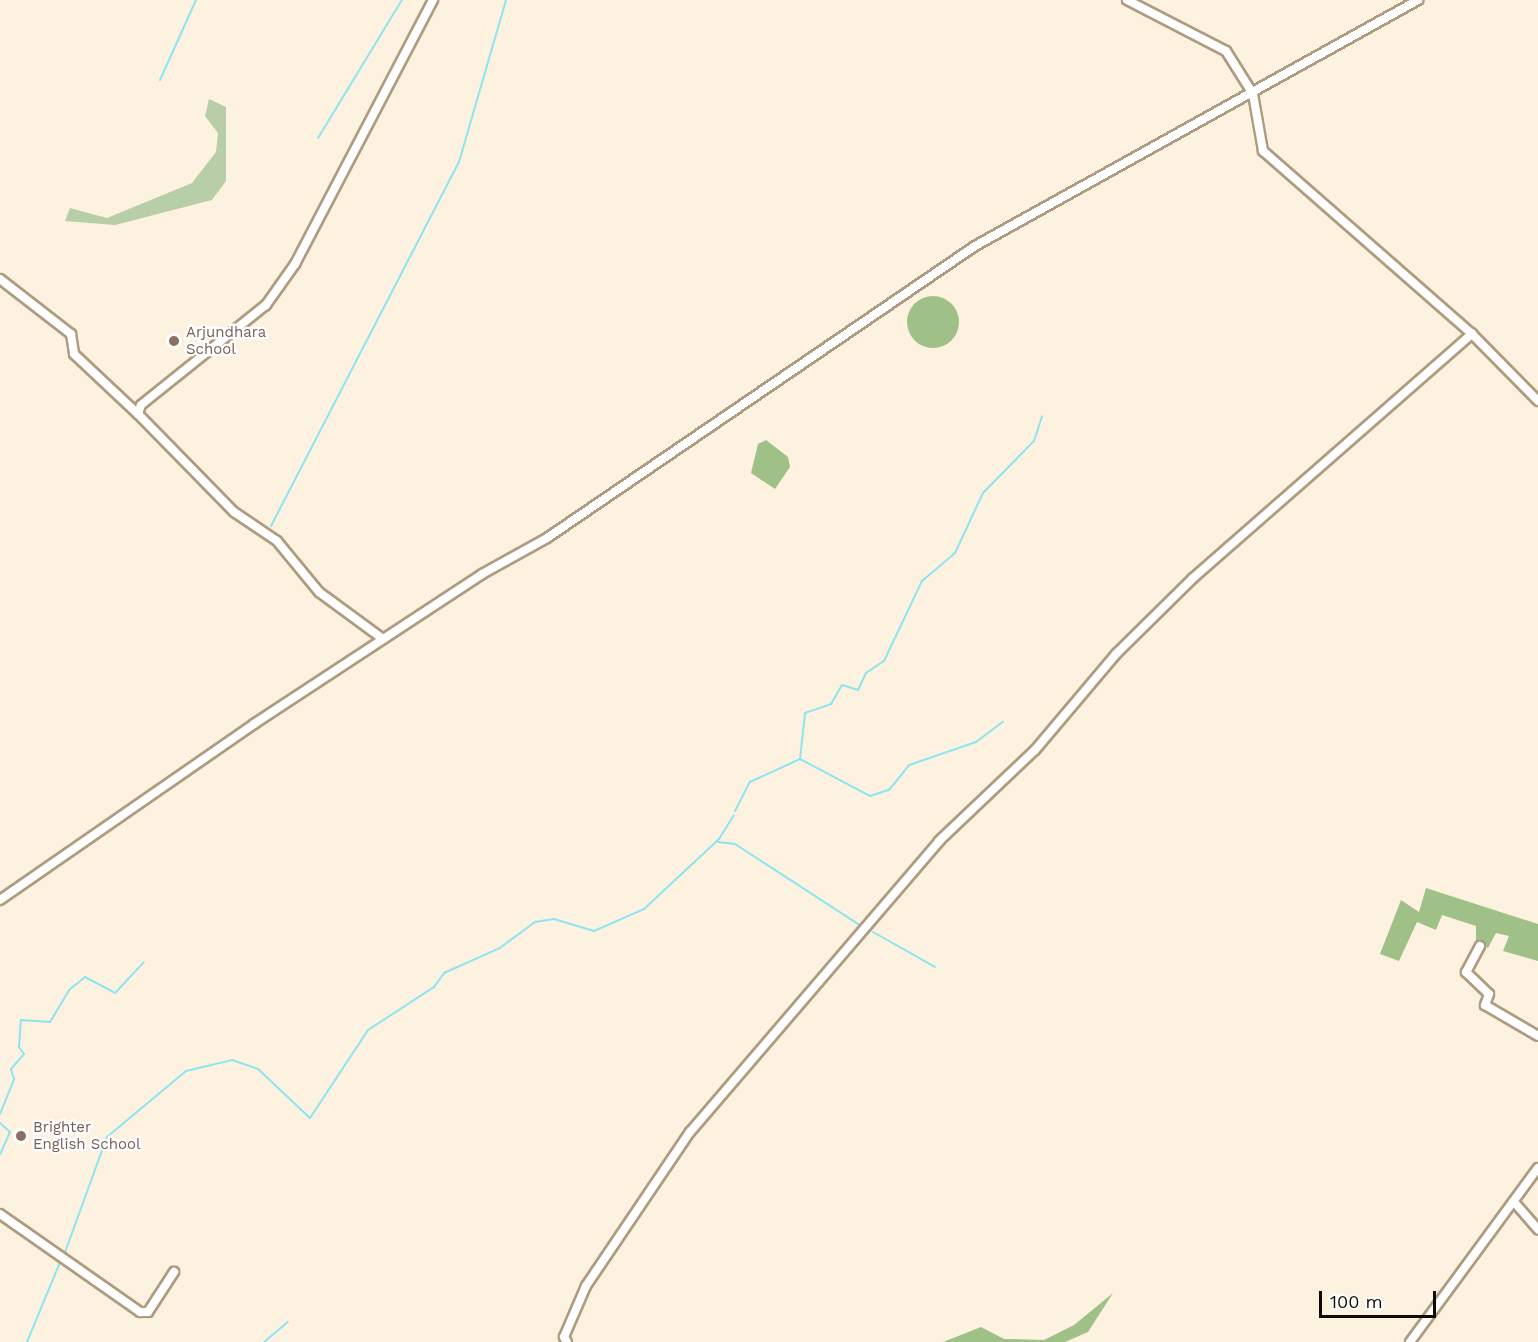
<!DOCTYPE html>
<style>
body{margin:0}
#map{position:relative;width:1538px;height:1342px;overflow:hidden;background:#fdf2df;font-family:"Work Sans",sans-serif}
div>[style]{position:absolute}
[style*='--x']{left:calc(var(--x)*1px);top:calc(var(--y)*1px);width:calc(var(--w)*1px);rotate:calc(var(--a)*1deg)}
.green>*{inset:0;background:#b7cea8}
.forest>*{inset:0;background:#9fc188}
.round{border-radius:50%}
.stream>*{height:2px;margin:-1px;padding:0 1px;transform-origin:1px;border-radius:1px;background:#8de4f2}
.roads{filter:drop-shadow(2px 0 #ad9c7f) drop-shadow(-2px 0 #ad9c7f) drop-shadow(0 2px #ad9c7f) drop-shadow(0 -2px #ad9c7f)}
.minor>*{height:8px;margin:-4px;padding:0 4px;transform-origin:4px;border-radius:4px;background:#fff}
.dots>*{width:16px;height:16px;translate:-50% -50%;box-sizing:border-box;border:3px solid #fff;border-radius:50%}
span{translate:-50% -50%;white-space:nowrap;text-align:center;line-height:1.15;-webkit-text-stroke:4.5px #fff;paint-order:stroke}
.education-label{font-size:15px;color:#785e54}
.left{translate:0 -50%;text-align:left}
.scale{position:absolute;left:1319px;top:1291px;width:117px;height:27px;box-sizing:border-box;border:3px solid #100a02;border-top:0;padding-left:8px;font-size:18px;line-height:21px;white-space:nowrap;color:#100a02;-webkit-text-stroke:4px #fff;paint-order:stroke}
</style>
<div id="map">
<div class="green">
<div style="clip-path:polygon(209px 99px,226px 107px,226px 181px,212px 200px,115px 225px,65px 221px,70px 208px,107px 218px,192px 183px,216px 152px,218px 133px,205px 116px)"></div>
</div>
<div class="forest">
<div class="round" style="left:907px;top:296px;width:52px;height:52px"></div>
<div style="clip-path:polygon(766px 440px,788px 457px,790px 467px,775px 489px,751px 473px,758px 444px)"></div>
<div style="clip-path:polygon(1426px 888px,1538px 924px,1538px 961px,1503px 951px,1509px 936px,1496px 933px,1488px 948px,1476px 941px,1476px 926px,1442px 915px,1436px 930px,1417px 922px,1399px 961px,1380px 954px,1401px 900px,1419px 912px)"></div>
<div style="clip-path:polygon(1113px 1293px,1088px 1332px,1065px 1342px,943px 1342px,981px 1327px,1004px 1339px,1044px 1340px,1074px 1325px)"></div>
</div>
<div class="stream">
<div style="--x:160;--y:80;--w:88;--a:-65.8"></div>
<div style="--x:318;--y:138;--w:162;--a:-58.7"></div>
<div style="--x:271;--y:526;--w:410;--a:-62.7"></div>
<div style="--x:459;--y:162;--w:169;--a:-73.8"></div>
<div style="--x:800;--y:759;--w:79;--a:27.9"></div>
<div style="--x:870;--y:796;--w:20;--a:-18"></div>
<div style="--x:889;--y:790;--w:32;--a:-51"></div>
<div style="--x:909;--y:765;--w:71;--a:-18.9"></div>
<div style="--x:976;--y:742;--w:34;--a:-37"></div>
<div style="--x:735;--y:811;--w:33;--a:-63"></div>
<div style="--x:750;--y:782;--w:55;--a:-24.7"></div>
<div style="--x:800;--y:759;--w:46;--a:-83.8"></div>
<div style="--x:805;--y:713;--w:28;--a:-19"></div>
<div style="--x:831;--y:704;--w:22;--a:-60"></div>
<div style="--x:842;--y:685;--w:17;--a:17"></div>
<div style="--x:858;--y:690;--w:19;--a:-65"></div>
<div style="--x:866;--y:673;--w:22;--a:-34"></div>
<div style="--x:884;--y:661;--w:89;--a:-64.6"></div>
<div style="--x:922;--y:581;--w:43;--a:-40.3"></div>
<div style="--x:955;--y:553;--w:66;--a:-65"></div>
<div style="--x:983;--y:493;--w:73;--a:-45.6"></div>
<div style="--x:1034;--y:441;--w:26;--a:-72"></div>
<div style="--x:718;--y:842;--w:17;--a:7"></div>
<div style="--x:735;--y:844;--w:147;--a:33"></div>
<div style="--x:873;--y:932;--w:71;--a:29.4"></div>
<div style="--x:0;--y:1114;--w:38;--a:-68"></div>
<div style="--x:14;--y:1079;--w:10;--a:-107"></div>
<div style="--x:11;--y:1069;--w:20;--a:-49"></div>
<div style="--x:24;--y:1054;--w:9;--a:-126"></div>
<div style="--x:19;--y:1047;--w:27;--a:-86"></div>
<div style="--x:21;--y:1020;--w:29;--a:4"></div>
<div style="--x:50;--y:1022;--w:37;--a:-59"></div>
<div style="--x:69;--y:990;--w:21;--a:-39"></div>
<div style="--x:85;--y:977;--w:34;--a:28"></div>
<div style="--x:115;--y:993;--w:42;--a:-46.9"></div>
<div style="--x:0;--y:1123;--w:13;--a:42"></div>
<div style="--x:10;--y:1132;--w:24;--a:114"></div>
<div style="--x:64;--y:1255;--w:126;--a:-70"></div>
<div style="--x:107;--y:1137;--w:103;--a:-39.9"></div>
<div style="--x:186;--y:1071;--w:47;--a:-13.4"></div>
<div style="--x:232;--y:1060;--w:28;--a:19"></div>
<div style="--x:258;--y:1069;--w:71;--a:43.3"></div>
<div style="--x:310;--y:1118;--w:105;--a:-56.6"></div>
<div style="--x:368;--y:1030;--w:79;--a:-33.1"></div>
<div style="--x:434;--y:987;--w:17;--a:-54"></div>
<div style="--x:444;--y:973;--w:61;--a:-24.1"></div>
<div style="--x:500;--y:948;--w:44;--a:-36.6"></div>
<div style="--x:535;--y:922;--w:19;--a:-9"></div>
<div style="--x:554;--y:919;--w:42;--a:16.7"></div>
<div style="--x:594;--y:931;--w:55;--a:-23.7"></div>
<div style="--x:644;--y:909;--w:103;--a:-43"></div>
<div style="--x:719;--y:839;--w:28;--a:-58"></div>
<div style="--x:27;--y:1342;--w:89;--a:-67.5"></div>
<div style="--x:264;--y:1342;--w:31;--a:-40"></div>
</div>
<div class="roads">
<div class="minor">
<div style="--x:1127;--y:0;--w:111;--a:27.3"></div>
<div style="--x:1226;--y:51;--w:51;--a:57.9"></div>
<div style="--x:1253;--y:94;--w:58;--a:80"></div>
<div style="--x:1263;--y:151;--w:278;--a:41.2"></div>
<div style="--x:1472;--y:334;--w:94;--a:45.4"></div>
<div style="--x:0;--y:279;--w:90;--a:37.8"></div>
<div style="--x:71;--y:334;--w:20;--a:81"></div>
<div style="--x:74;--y:354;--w:88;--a:43.2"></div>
<div style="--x:383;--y:639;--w:79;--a:-143.7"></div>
<div style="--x:319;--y:592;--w:66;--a:-129.5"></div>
<div style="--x:277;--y:541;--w:52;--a:-146"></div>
<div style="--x:234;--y:512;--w:137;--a:-134.4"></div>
<div style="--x:138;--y:414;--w:9;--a:-72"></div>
<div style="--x:141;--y:405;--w:160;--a:-38.7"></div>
<div style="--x:266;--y:305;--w:50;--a:-54.7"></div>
<div style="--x:295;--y:264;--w:298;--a:-62.4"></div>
<div style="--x:0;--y:900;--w:309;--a:-34.7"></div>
<div style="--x:254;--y:724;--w:273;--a:-33.3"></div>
<div style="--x:482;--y:574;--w:74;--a:-29"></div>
<div style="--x:547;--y:538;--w:518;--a:-34.3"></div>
<div style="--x:975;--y:246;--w:507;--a:-29.04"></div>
<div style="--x:1480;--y:946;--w:30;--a:118"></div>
<div style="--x:1466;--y:972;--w:32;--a:44"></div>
<div style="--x:1489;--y:994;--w:12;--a:110"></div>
<div style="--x:1485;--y:1005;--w:61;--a:30.3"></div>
<div style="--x:1515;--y:1203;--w:35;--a:49"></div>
<div style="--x:0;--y:1214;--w:171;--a:35"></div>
<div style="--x:140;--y:1312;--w:8;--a:0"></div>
<div style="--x:148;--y:1312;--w:48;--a:-57"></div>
<div style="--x:567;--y:1342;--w:6;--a:-121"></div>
<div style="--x:564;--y:1337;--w:56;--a:-66.7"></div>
<div style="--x:586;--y:1286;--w:186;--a:-56"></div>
<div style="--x:690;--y:1132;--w:383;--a:-49.4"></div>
<div style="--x:939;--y:841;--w:132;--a:-43.5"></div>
<div style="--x:1035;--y:750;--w:126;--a:-49.8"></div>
<div style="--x:1116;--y:654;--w:108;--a:-44.6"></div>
<div style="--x:1193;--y:578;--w:371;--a:-41.2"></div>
<div style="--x:1410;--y:1342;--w:216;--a:-53.7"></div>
</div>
</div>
<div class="dots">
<div style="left:174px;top:341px;background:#8d6e63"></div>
<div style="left:21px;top:1136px;background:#8d6e63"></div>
</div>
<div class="education-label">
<span class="left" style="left:186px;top:341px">Arjundhara<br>School</span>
<span class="left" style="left:33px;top:1136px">Brighter<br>English School</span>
</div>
<div class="scale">100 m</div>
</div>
